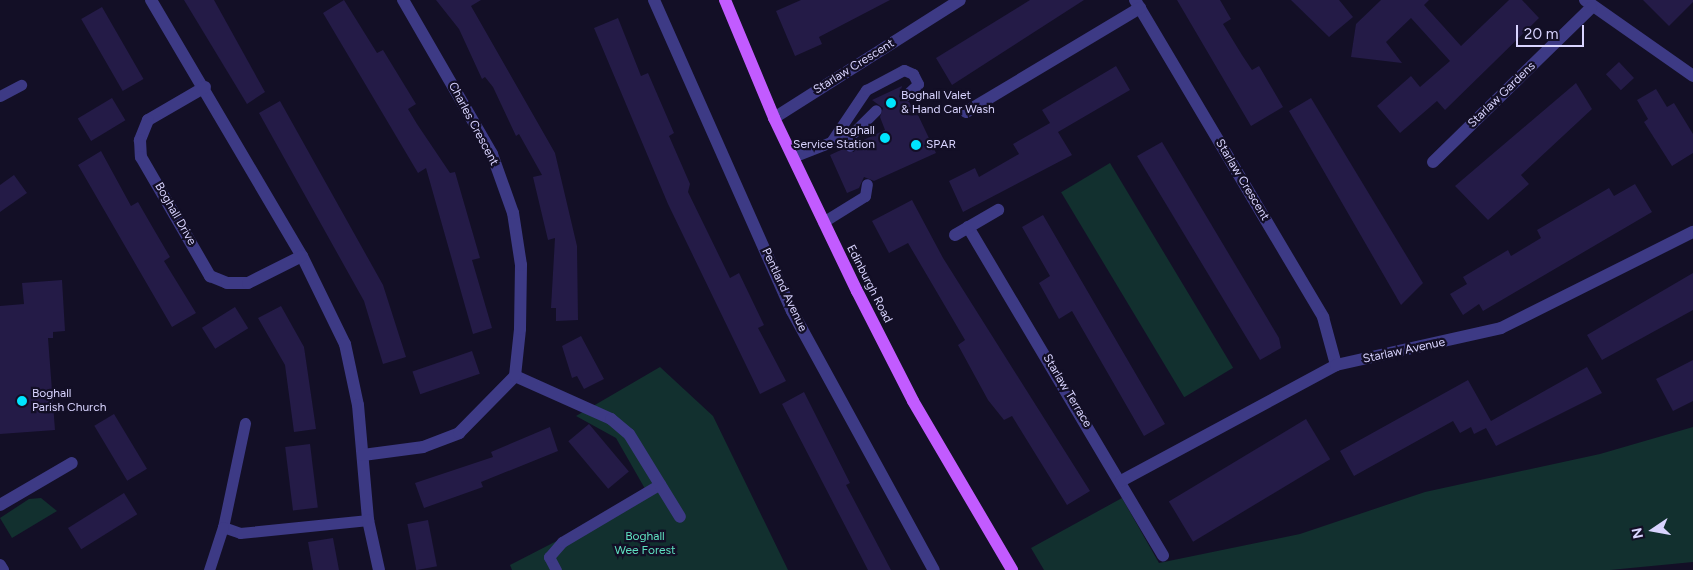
<!DOCTYPE html>
<style>
body{margin:0}
#map{position:relative;width:1693px;height:570px;overflow:hidden;background:#130f26;font-family:Figtree,sans-serif}
div>[style]{position:absolute}
[style*='--x']{left:calc(var(--x)*1px);top:calc(var(--y)*1px);width:calc(var(--w)*1px);rotate:calc(var(--a)*1deg)}
.green>*{inset:0;background:#12302f;transform-origin:0 0}
.building>*{inset:0;background:#241b47;transform-origin:0 0}
.lane>*{height:11px;margin:-5.5px;padding:0 5.5px;transform-origin:5.5px;border-radius:5.5px;background:#3d3a85}
.street>*{height:12px;margin:-6px;padding:0 6px;transform-origin:6px;border-radius:6px;background:#3d3a85}
.primary>*{height:12px;margin:-6px;padding:0 6px;transform-origin:6px;border-radius:6px;background:#c25bff}
.dots>*{width:14px;height:14px;translate:-50% -50%;box-sizing:border-box;border:2px solid #130f26;border-radius:50%}
span{translate:-50% -50%;white-space:nowrap;text-align:center;line-height:1.15;-webkit-text-stroke:4.5px #130f26;paint-order:stroke}
.street-label{font-size:12px;color:#d9d4ff}
.poi-label{font-size:12px;color:#d9d4ff}
.left{translate:0 -50%;text-align:left}
.right{translate:-100% -50%;text-align:right}
.park-label{font-size:12px;color:#5fe0c0}
.north{position:absolute;left:1628px;top:505px;width:50px;height:50px;-webkit-text-stroke:4px #130f26;paint-order:stroke;rotate:258deg;font-size:14px;font-weight:700;line-height:20px;text-align:center;color:#d9d4ff}
.north::after{content:'';display:block;margin:auto;width:18px;height:22px;background:#d9d4ff;clip-path:polygon(50% 0,100% 100%,50% 72%,0 100%)}
.scale{position:absolute;left:1516px;top:25px;width:68px;height:22px;box-sizing:border-box;border:2px solid #d9d4ff;border-top:0;padding-left:6px;font-size:15px;line-height:18px;white-space:nowrap;color:#d9d4ff;-webkit-text-stroke:4px #130f26;paint-order:stroke}
</style>
<div id="map">
<div class="green">
<div style="left:1110px;top:163px;width:239px;height:57px;rotate:59deg"></div>
<div style="clip-path:polygon(660px 367px,713px 416px,788px 570px,512px 570px,510px 565px,648px 494px,616px 438px,576px 416px)"></div>
<div style="clip-path:polygon(1693px 427px,1693px 562px,1610px 570px,1044px 570px,1031px 548px,1122px 498px,1159px 563px,1300px 534px,1425px 492px,1600px 454px)"></div>
<div style="clip-path:polygon(41px 498px,57px 511px,12px 538px,0 518px,29px 499px)"></div>
</div>
<div class="building">
<div style="clip-path:polygon(184px 0,214px 0,265px 92px,247px 104px)"></div>
<div style="clip-path:polygon(344px 0,377px 53px,383px 50px,416px 104px,408px 109px,417px 124px,450px 173px,455px 172px,480px 258px,472px 260px,492px 328px,473px 334px,426px 168px,418px 173px,323px 13px)"></div>
<div style="clip-path:polygon(436px 0,481px 0,471px 6px,555px 153px,577px 246px,578px 320px,556px 321px,556px 308px,551px 308px,555px 238px,548px 240px,533px 177px,542px 175px,519px 134px,516px 136px,493px 87px,485px 77px,482px 79px,459px 29px)"></div>
<div style="clip-path:polygon(801px 0,890px 0,819px 37px,822px 44px,795px 56px,776px 11px)"></div>
<div style="clip-path:polygon(1030px 0,1084px 0,952px 85px,936px 58px)"></div>
<div style="clip-path:polygon(1177px 0,1220px 0,1231px 19px,1223px 24px,1242px 55px,1252px 70px,1259px 66px,1283px 107px,1251px 126px)"></div>
<div style="clip-path:polygon(1291px 0,1339px 0,1353px 17px,1329px 37px)"></div>
<div style="clip-path:polygon(1381px 0,1429px 0,1424px 5px,1461px 46px,1509px 0,1522px 0,1539px 18px,1445px 110px,1437px 101px,1400px 133px,1377px 106px,1411px 76px,1420px 87px,1450px 61px,1411px 18px,1386px 42px,1402px 63px,1351px 57px,1356px 24px)"></div>
<div style="clip-path:polygon(1643px 0,1693px 0,1693px 2px,1669px 26px)"></div>
<div style="left:102px;top:7px;width:83px;height:24px;rotate:60deg"></div>
<div style="clip-path:polygon(618px 18px,641px 76px,648px 73px,674px 133px,669px 136px,690px 184px,688px 192px,730px 278px,739px 273px,764px 325px,758px 328px,786px 381px,760px 394px,668px 204px,594px 28px)"></div>
<div style="left:1619px;top:62px;width:22px;height:18px;rotate:47deg"></div>
<div style="clip-path:polygon(1116px 66px,1130px 90px,1058px 132px,1072px 155px,963px 212px,949px 181px,975px 168px,979px 177px,1019px 154px,1013px 144px,1050px 123px,1042px 110px)"></div>
<div style="clip-path:polygon(1576px 83px,1592px 109px,1521px 175px,1529px 184px,1488px 220px,1455px 186px)"></div>
<div style="clip-path:polygon(902px 86px,899px 97px,909px 102px,918px 115px,936px 153px,874px 181px,864px 177px,859px 188px,847px 193px,830px 155px,843px 149px,854px 152px,857px 143px,885px 130px,880px 117px,883px 108px,872px 100px)"></div>
<div style="clip-path:polygon(1656px 89px,1667px 107px,1674px 103px,1693px 134px,1693px 153px,1672px 166px,1644px 122px,1648px 119px,1637px 100px)"></div>
<div style="left:112px;top:98px;width:26px;height:40px;rotate:59deg"></div>
<div style="clip-path:polygon(1311px 98px,1423px 283px,1401px 305px,1289px 111px)"></div>
<div style="clip-path:polygon(280px 101px,383px 285px,406px 357px,383px 364px,364px 301px,259px 113px)"></div>
<div style="clip-path:polygon(1162px 142px,1279px 338px,1281px 348px,1260px 360px,1137px 156px)"></div>
<div style="clip-path:polygon(101px 151px,131px 206px,138px 202px,153px 228px,170px 257px,164px 261px,196px 313px,172px 327px,78px 165px)"></div>
<div style="clip-path:polygon(14px 175px,27px 193px,0 212px,0 185px)"></div>
<div style="clip-path:polygon(1635px 184px,1652px 212px,1483px 311px,1479px 304px,1463px 315px,1450px 294px,1467px 284px,1463px 277px,1508px 250px,1511px 256px,1541px 238px,1537px 230px,1609px 188px,1614px 196px)"></div>
<div style="clip-path:polygon(912px 200px,943px 258px,1090px 491px,1067px 505px,1012px 416px,1004px 420px,988px 400px,958px 345px,965px 340px,908px 243px,889px 253px,872px 221px)"></div>
<div style="clip-path:polygon(1043px 215px,1165px 424px,1144px 436px,1072px 311px,1059px 319px,1039px 283px,1050px 276px,1022px 227px)"></div>
<div style="clip-path:polygon(1693px 273px,1693px 310px,1602px 360px,1587px 335px)"></div>
<div style="clip-path:polygon(62px 280px,65px 331px,53px 332px,53px 338px,48px 338px,55px 430px,0 434px,0 306px,24px 304px,22px 283px)"></div>
<div style="clip-path:polygon(281px 306px,304px 347px,316px 429px,294px 432px,285px 365px,258px 318px)"></div>
<div style="left:235px;top:307px;width:25px;height:39px;rotate:58deg"></div>
<div style="clip-path:polygon(581px 336px,604px 379px,584px 389px,577px 376px,572px 378px,562px 346px)"></div>
<div style="left:472px;top:351px;width:24px;height:63px;rotate:71deg"></div>
<div style="clip-path:polygon(1693px 360px,1693px 401px,1673px 411px,1656px 379px)"></div>
<div style="clip-path:polygon(1587px 367px,1602px 393px,1496px 446px,1486px 428px,1474px 434px,1471px 427px,1460px 433px,1453px 421px,1354px 476px,1340px 451px,1468px 380px,1491px 421px)"></div>
<div style="clip-path:polygon(804px 392px,850px 483px,846px 485px,891px 570px,868px 570px,782px 404px)"></div>
<div style="left:114px;top:414px;width:64px;height:23px;rotate:59deg"></div>
<div style="left:1306px;top:419px;width:47px;height:160px;rotate:59deg"></div>
<div style="left:589px;top:424px;width:62px;height:27px;rotate:50deg"></div>
<div style="clip-path:polygon(550px 427px,558px 451px,481px 482px,483px 487px,424px 508px,415px 483px,493px 457px,491px 452px)"></div>
<div style="left:310px;top:444px;width:64px;height:25px;rotate:83deg"></div>
<div style="left:124px;top:493px;width:25px;height:66px;rotate:58deg"></div>
<div style="left:428px;top:520px;width:47px;height:21px;rotate:79deg"></div>
<div style="clip-path:polygon(333px 538px,339px 570px,313px 570px,308px 542px)"></div>
</div>
<div class="lane">
<div style="--x:0;--y:96;--w:24;--a:-28"></div>
<div style="--x:846;--y:140;--w:42;--a:-45"></div>
<div style="--x:831;--y:142;--w:63;--a:-56.1"></div>
<div style="--x:866;--y:90;--w:43;--a:-27.8"></div>
<div style="--x:904;--y:70;--w:10;--a:24"></div>
<div style="--x:913;--y:74;--w:11;--a:63"></div>
<div style="--x:918;--y:84;--w:16;--a:137"></div>
<div style="--x:793;--y:157;--w:41;--a:-21.5"></div>
<div style="--x:831;--y:142;--w:15;--a:-8"></div>
<div style="--x:846;--y:140;--w:7;--a:56"></div>
<div style="--x:823;--y:222;--w:49;--a:-31.8"></div>
<div style="--x:865;--y:196;--w:12;--a:-81"></div>
<div style="--x:245;--y:423;--w:106;--a:101.9"></div>
<div style="--x:223;--y:527;--w:18;--a:19"></div>
<div style="--x:240;--y:533;--w:129;--a:-5.8"></div>
<div style="--x:209;--y:570;--w:45;--a:-72"></div>
<div style="--x:556;--y:570;--w:15;--a:-118"></div>
<div style="--x:549;--y:557;--w:20;--a:-49"></div>
<div style="--x:562;--y:542;--w:114;--a:-30.6"></div>
</div>
<div class="street">
<div style="--x:151;--y:0;--w:297;--a:59.5"></div>
<div style="--x:302;--y:256;--w:98;--a:64"></div>
<div style="--x:345;--y:344;--w:62;--a:78"></div>
<div style="--x:358;--y:405;--w:115;--a:85"></div>
<div style="--x:368;--y:520;--w:51;--a:77.6"></div>
<div style="--x:654;--y:0;--w:340;--a:66.1"></div>
<div style="--x:792;--y:311;--w:295;--a:61.3"></div>
<div style="--x:1135;--y:0;--w:369;--a:59.3"></div>
<div style="--x:1323;--y:317;--w:50;--a:74.8"></div>
<div style="--x:1585;--y:0;--w:132;--a:35.1"></div>
<div style="--x:205;--y:87;--w:66;--a:149.9"></div>
<div style="--x:148;--y:120;--w:22;--a:112"></div>
<div style="--x:140;--y:140;--w:17;--a:87"></div>
<div style="--x:141;--y:157;--w:138;--a:59.9"></div>
<div style="--x:210;--y:276;--w:18;--a:22"></div>
<div style="--x:227;--y:283;--w:21;--a:0"></div>
<div style="--x:248;--y:283;--w:60;--a:-26.6"></div>
<div style="--x:966;--y:112;--w:203;--a:-30.9"></div>
<div style="--x:774;--y:118;--w:220;--a:-32.4"></div>
<div style="--x:1433;--y:162;--w:221;--a:-44.3"></div>
<div style="--x:968;--y:227;--w:382;--a:59.3"></div>
<div style="--x:955;--y:235;--w:50;--a:-30.2"></div>
<div style="--x:515;--y:376;--w:105;--a:24.1"></div>
<div style="--x:611;--y:419;--w:23;--a:40"></div>
<div style="--x:629;--y:434;--w:97;--a:58.4"></div>
<div style="--x:363;--y:455;--w:61;--a:-7.6"></div>
<div style="--x:423;--y:447;--w:39;--a:-21"></div>
<div style="--x:459;--y:433;--w:80;--a:-45.5"></div>
<div style="--x:515;--y:376;--w:47;--a:-83.9"></div>
<div style="--x:520;--y:329;--w:64;--a:-89.1"></div>
<div style="--x:521;--y:265;--w:53;--a:-98.7"></div>
<div style="--x:513;--y:213;--w:63;--a:-109.6"></div>
<div style="--x:492;--y:154;--w:178;--a:-120"></div>
<div style="--x:1121;--y:481;--w:244;--a:-28.3"></div>
<div style="--x:1336;--y:365;--w:169;--a:-12.6"></div>
<div style="--x:1501;--y:328;--w:215;--a:-26.6"></div>
<div style="--x:0;--y:505;--w:83;--a:-30.3"></div>
<div style="--x:0;--y:565;--w:6;--a:59"></div>
</div>
<div class="primary">
<div style="--x:725;--y:0;--w:128;--a:67.4"></div>
<div style="--x:774;--y:118;--w:192;--a:64.4"></div>
<div style="--x:857;--y:291;--w:123;--a:63"></div>
<div style="--x:913;--y:401;--w:196;--a:59.6"></div>
</div>
<div class="dots">
<div style="left:891px;top:103px;background:#00e5ff"></div>
<div style="left:885px;top:138px;background:#00e5ff"></div>
<div style="left:916px;top:145px;background:#00e5ff"></div>
<div style="left:22px;top:401px;background:#00e5ff"></div>
</div>
<div class="street-label">
<span style="left:854px;top:67px;rotate:-32deg">Starlaw Crescent</span>
<span style="left:1502px;top:95px;rotate:-44deg">Starlaw Gardens</span>
<span style="left:473px;top:124px;rotate:62deg">Charles Crescent</span>
<span style="left:1242px;top:180px;rotate:59deg">Starlaw Crescent</span>
<span style="left:175px;top:214px;rotate:60deg">Boghall Drive</span>
<span style="left:869px;top:284px;rotate:63deg">Edinburgh Road</span>
<span style="left:784px;top:290px;rotate:65deg">Pentland Avenue</span>
<span style="left:1404px;top:351px;rotate:-12deg">Starlaw Avenue</span>
<span style="left:1067px;top:391px;rotate:59deg">Starlaw Terrace</span>
</div>
<div class="poi-label">
<span class="left" style="left:901px;top:103px">Boghall Valet<br>&amp; Hand Car Wash</span>
<span class="right" style="left:875px;top:138px">Boghall<br>Service Station</span>
<span class="left" style="left:926px;top:145px">SPAR</span>
<span class="left" style="left:32px;top:401px">Boghall<br>Parish Church</span>
</div>
<div class="park-label">
<span style="left:645px;top:544px">Boghall<br>Wee Forest</span>
</div>
<div class="north">N</div>
<div class="scale">20 m</div>
</div>
